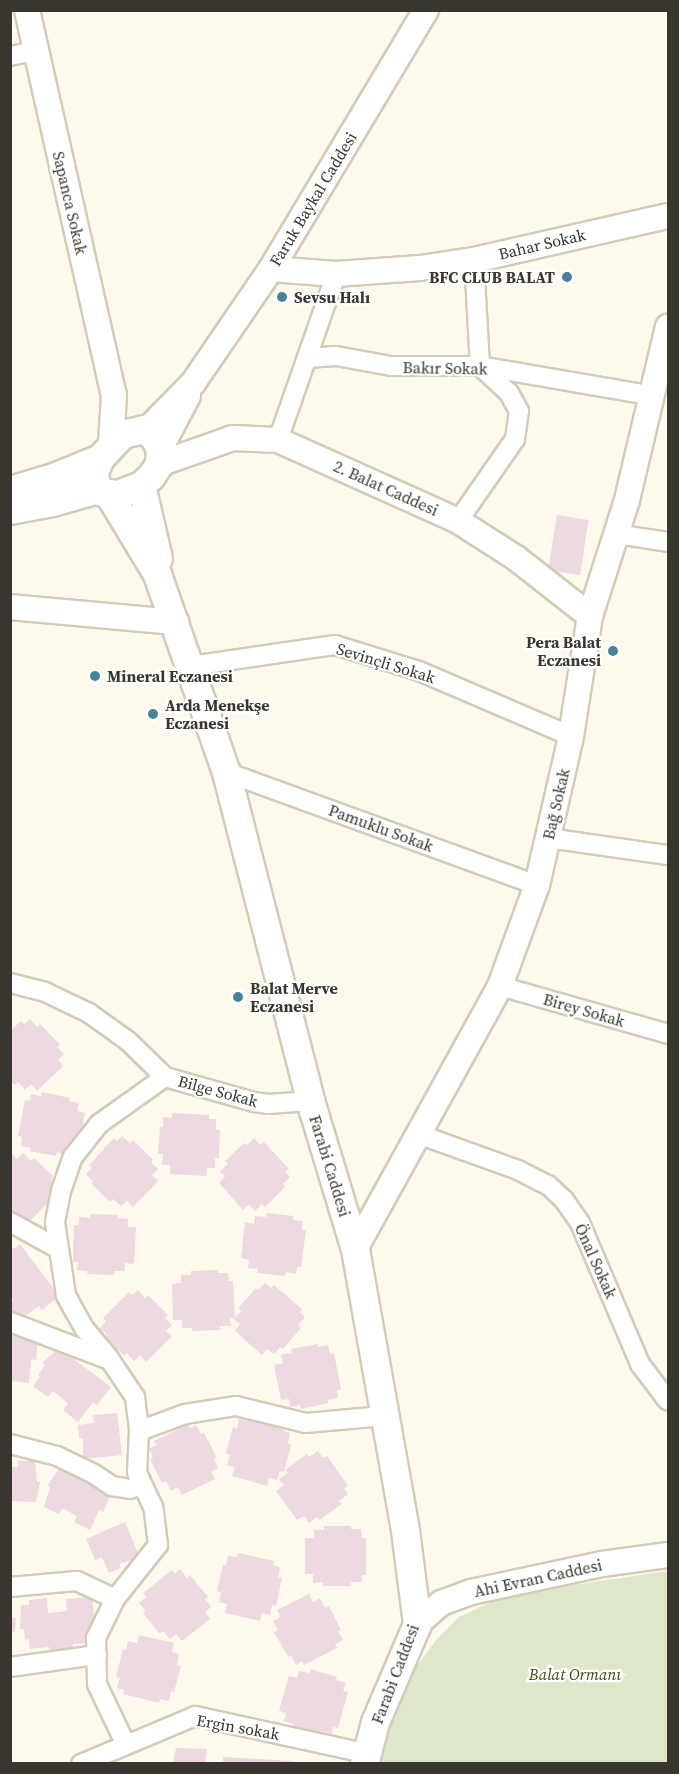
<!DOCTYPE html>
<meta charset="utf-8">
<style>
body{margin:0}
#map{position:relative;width:679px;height:1774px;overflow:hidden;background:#fef9ed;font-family:"Source Serif 4",serif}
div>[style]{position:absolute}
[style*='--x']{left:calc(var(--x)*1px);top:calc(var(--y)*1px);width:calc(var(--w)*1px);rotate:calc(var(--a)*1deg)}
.green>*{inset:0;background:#dfe7ca}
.building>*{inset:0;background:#eed8e1;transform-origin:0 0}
.roads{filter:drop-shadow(2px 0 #d3cbb8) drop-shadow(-2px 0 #d3cbb8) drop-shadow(0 2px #d3cbb8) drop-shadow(0 -2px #d3cbb8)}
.street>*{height:18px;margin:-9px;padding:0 9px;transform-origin:9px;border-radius:9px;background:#fff}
.secondary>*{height:24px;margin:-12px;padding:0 12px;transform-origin:12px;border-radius:12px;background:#fff}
.primary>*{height:27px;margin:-13.5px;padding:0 13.5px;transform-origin:13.5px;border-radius:13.5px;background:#fff}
.dots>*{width:16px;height:16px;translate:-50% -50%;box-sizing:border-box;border:3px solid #fff;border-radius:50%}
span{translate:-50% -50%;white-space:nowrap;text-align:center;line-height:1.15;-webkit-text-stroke:4.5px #fff;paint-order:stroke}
.street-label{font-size:16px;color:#39362f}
.poi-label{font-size:16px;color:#39362f;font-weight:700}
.right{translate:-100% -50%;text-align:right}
.left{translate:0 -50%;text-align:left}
.park-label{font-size:16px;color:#3f4b11;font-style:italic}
.frame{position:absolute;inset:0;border:12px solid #39362f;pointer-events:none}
</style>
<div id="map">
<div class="green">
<div style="clip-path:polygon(668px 1571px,668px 1763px,377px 1764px,396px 1703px,415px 1668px,437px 1639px,459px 1617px,507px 1595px)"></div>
</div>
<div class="building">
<div style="left:557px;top:515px;width:32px;height:56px;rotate:9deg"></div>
<div style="clip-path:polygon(30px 1019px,37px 1027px,40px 1024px,60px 1045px,57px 1047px,64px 1054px,58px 1060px,63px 1066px,37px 1091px,31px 1084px,25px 1090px,18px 1082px,15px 1085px,10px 1081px,10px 1031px,21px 1021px,24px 1024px)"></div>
<div style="clip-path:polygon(42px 1092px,70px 1098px,69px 1101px,79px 1103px,77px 1111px,85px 1113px,78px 1149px,69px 1147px,67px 1155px,57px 1152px,56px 1156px,30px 1151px,31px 1148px,21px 1146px,22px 1137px,18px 1136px,25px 1100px,30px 1101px,31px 1094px,41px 1096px)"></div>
<div style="clip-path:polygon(172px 1113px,209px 1115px,209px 1119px,216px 1119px,216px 1130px,220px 1130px,219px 1158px,215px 1158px,215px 1168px,207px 1168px,206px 1176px,170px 1174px,170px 1165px,162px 1165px,163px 1154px,158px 1154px,160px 1127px,163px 1127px,163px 1117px,172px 1118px)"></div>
<div style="clip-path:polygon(122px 1136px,130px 1143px,133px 1140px,153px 1160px,151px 1162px,158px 1169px,152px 1175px,158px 1181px,133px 1207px,127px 1201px,121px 1206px,113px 1199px,110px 1202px,91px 1183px,93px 1181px,86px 1174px,92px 1168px,89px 1165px,114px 1138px,117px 1141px)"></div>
<div style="clip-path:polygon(254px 1138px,260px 1145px,264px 1142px,289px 1169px,285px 1172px,290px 1177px,283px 1184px,285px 1187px,265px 1207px,262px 1204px,255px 1211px,249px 1204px,243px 1210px,219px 1183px,225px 1177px,220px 1171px,228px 1164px,225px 1161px,244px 1143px,247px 1145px)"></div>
<div style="clip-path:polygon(10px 1152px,17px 1159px,23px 1153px,31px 1161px,34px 1158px,53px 1176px,51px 1179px,58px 1186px,55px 1195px,29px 1222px,26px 1219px,21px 1224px,10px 1219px)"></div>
<div style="clip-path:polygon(267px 1213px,293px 1216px,293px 1220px,303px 1221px,302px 1230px,306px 1230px,301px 1267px,297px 1267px,296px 1274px,286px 1272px,285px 1276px,257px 1273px,258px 1269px,248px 1268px,249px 1260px,241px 1258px,245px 1222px,254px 1224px,255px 1216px,266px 1217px)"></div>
<div style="clip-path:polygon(90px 1214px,118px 1215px,118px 1218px,128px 1219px,128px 1227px,136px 1227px,134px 1264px,125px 1263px,125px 1271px,114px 1271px,114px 1275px,87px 1274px,88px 1271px,77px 1270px,78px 1262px,73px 1262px,74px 1225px,79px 1225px,79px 1217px,90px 1218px)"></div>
<div style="clip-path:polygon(20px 1244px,59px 1296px,42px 1310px,39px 1306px,19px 1320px,10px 1309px,10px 1303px,14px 1300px,10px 1296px,10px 1246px,13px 1249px)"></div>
<div style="clip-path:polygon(218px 1270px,218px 1273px,228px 1273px,229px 1281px,233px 1281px,235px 1318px,230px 1318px,231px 1326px,220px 1326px,220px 1330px,192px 1331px,192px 1328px,182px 1328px,182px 1320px,173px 1320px,172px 1284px,181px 1283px,181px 1275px,191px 1275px,191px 1271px)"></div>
<div style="clip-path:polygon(265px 1283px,271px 1288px,274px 1285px,302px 1309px,300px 1312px,305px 1317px,298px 1325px,301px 1328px,283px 1349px,280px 1347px,274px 1354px,267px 1349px,262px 1355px,235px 1331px,240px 1324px,234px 1319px,241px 1311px,238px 1308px,256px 1288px,258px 1290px)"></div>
<div style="clip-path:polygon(138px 1290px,145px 1298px,148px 1295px,168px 1315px,165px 1318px,172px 1325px,166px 1331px,172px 1336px,146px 1362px,140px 1355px,134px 1361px,127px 1353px,124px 1356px,105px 1337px,107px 1335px,100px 1328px,106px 1321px,103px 1318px,129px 1292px,132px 1295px)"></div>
<div style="clip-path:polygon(10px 1335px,38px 1338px,36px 1360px,31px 1359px,29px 1383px,10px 1381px)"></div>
<div style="clip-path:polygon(318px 1344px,318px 1347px,328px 1345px,330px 1354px,334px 1353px,341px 1390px,337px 1390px,338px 1398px,328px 1400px,328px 1403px,301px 1409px,300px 1405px,290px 1407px,289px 1399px,281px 1400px,274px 1365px,283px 1363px,281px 1355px,292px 1353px,291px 1349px)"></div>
<div style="clip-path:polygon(59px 1348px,111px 1387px,97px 1405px,93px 1402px,78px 1422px,63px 1410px,68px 1403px,53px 1391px,48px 1397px,33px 1386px,40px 1377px,38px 1375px,45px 1365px,42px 1363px)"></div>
<div style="clip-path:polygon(117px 1413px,122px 1455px,83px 1459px,83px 1438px,79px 1438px,78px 1425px,94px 1423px,93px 1415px)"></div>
<div style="clip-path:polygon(249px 1417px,285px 1427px,284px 1431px,290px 1433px,288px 1444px,291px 1445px,284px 1472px,280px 1471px,277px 1480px,269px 1478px,267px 1486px,232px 1476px,235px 1467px,227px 1465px,230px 1455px,226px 1453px,233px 1427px,237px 1429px,239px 1419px,248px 1421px)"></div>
<div style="clip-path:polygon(188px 1424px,190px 1428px,196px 1425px,201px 1434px,204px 1433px,217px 1458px,214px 1459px,218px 1468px,211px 1472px,215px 1479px,182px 1495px,178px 1487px,171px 1491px,166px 1481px,162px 1483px,150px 1459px,153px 1458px,149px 1449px,157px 1445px,154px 1441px)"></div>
<div style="clip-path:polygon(318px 1451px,323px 1458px,327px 1456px,348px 1486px,344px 1488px,348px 1494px,339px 1501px,342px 1504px,319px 1520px,317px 1517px,309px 1523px,304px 1516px,297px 1520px,276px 1491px,284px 1485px,279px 1479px,288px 1473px,285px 1470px,307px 1454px,309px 1457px)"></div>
<div style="clip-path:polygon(18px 1461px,35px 1461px,37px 1482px,40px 1482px,36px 1502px,10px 1501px,10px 1467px,18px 1467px)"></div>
<div style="clip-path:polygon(59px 1469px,111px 1494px,103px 1512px,99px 1510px,90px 1530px,74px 1522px,77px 1516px,62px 1508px,59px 1514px,44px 1507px,50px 1487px,47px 1486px)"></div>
<div style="clip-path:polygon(125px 1522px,140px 1558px,119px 1564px,121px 1568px,109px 1573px,102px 1557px,95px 1560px,86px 1539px)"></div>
<div style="clip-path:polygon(324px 1526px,351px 1526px,351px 1529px,361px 1529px,362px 1538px,366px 1538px,366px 1575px,362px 1575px,362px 1582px,351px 1582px,351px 1586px,323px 1586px,323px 1582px,313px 1583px,313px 1574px,305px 1574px,305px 1538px,314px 1538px,314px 1530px,324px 1530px)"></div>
<div style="clip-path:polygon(238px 1553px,274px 1561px,273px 1565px,280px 1567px,278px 1577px,282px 1578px,276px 1606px,272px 1605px,270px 1615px,262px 1613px,260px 1621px,225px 1613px,227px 1604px,219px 1602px,221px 1592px,217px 1591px,223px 1565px,226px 1565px,228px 1556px,237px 1557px)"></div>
<div style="clip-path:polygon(180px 1569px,187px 1578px,190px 1575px,208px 1597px,205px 1599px,211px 1607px,205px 1612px,210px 1619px,182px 1641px,176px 1634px,170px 1639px,163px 1631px,160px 1634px,143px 1613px,145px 1610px,139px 1603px,146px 1597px,143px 1593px,172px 1570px,175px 1574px)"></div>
<div style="clip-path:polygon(309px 1594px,313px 1602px,320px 1598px,325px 1608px,329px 1606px,341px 1630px,338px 1631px,343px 1640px,335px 1644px,337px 1648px,304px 1665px,302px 1661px,296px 1665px,291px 1655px,288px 1657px,274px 1632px,278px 1630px,273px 1621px,281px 1617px,277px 1610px)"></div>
<div style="clip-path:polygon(92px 1597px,95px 1629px,90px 1630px,91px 1643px,73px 1644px,74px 1651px,50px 1653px,49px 1647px,30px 1649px,29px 1639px,25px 1640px,24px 1629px,20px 1629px,21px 1605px,29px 1605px,29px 1600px,47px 1598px,48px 1613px,67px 1611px,66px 1599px)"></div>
<div style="clip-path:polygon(10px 1617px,16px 1618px,15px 1632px,10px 1631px)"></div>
<div style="clip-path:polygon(139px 1635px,174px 1643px,172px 1652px,179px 1654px,177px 1665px,181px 1666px,174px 1692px,171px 1691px,169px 1701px,160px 1699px,159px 1703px,123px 1694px,124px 1690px,117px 1688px,120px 1678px,116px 1677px,123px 1649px,126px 1650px,128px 1641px,137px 1643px)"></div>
<div style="clip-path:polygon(311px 1669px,337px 1677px,336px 1680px,346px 1683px,343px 1691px,348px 1692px,338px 1728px,333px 1727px,332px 1734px,321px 1731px,320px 1735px,293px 1727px,294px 1724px,284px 1721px,286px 1713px,279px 1711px,289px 1676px,297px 1678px,299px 1671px,310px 1673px)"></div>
<div style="clip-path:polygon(176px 1748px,207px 1749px,205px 1764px,173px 1764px)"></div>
<div style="clip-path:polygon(223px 1757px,293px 1761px,293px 1764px,223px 1764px)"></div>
</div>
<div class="roads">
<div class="street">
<div style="--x:10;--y:56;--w:26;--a:-11"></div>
<div style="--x:307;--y:358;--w:29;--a:-4"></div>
<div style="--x:336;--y:356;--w:56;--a:10.3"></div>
<div style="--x:391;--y:366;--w:89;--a:0"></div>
<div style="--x:480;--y:366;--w:176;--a:9.8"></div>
<div style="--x:278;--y:440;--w:176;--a:-70.7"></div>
<div style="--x:458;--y:521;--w:100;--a:-55.2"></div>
<div style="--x:515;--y:439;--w:28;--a:-82"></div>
<div style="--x:519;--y:411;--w:21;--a:-119"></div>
<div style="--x:509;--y:393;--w:40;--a:-137"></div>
<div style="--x:480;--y:366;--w:106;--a:-93.2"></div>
<div style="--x:616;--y:534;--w:53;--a:8.7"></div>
<div style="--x:191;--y:666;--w:146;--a:-8.3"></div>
<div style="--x:335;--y:645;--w:88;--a:17.2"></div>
<div style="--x:419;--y:671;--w:165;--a:23.2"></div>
<div style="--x:226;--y:772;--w:331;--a:20"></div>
<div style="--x:548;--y:838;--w:121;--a:8.1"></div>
<div style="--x:10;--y:983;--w:36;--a:14"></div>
<div style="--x:45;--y:992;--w:49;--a:25.5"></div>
<div style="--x:89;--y:1013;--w:48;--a:35.7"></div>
<div style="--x:128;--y:1041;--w:52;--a:44.2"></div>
<div style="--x:165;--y:1077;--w:92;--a:15.7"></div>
<div style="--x:254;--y:1102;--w:14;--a:8"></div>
<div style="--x:268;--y:1104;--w:43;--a:-4"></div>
<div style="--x:500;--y:986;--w:175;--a:15.9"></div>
<div style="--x:418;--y:1134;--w:106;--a:19.8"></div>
<div style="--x:518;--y:1170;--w:34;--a:27"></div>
<div style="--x:548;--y:1185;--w:22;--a:43"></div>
<div style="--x:564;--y:1200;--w:28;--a:55"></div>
<div style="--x:580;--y:1223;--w:153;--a:66.9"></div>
<div style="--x:640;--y:1364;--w:46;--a:52.9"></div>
<div style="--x:10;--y:1222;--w:56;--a:28.9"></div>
<div style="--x:10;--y:1322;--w:107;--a:20.8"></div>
<div style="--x:110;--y:1360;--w:45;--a:56"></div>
<div style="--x:135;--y:1397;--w:34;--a:83"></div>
<div style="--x:139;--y:1431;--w:49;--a:-20.3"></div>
<div style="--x:185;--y:1414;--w:52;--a:-8.9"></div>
<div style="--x:236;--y:1406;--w:72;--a:13.7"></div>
<div style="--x:306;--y:1423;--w:78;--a:-5.1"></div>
<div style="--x:109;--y:1358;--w:39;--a:-130"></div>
<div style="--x:84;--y:1328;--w:38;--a:-119"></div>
<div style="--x:66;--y:1295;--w:74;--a:-98.6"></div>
<div style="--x:55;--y:1222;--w:32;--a:-79"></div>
<div style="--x:61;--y:1191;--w:36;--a:-71"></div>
<div style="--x:73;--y:1157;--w:42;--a:-51.8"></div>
<div style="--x:99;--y:1124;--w:81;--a:-35.5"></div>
<div style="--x:10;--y:1444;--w:49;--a:14.3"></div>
<div style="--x:57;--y:1456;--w:41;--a:25.9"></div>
<div style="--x:94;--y:1474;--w:22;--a:34"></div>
<div style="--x:112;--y:1486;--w:18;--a:9"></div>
<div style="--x:130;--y:1489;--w:13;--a:-18"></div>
<div style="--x:10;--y:1587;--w:67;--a:-5.1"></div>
<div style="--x:77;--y:1581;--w:42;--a:25.3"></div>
<div style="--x:10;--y:1667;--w:88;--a:-7.9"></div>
<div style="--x:125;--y:1743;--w:65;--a:-115.4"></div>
<div style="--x:97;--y:1684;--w:46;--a:-91.2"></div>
<div style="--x:96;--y:1638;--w:43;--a:-64"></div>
<div style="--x:115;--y:1599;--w:69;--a:-51.5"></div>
<div style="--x:158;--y:1545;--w:38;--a:-97"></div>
<div style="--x:153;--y:1507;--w:38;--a:-115"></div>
<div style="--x:137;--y:1472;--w:41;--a:-87.2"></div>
<div style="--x:81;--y:1764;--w:124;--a:-22.8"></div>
<div style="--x:195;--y:1716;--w:174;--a:12.3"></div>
</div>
<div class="secondary">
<div style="--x:27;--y:10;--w:395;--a:77.3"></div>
<div style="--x:114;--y:395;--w:49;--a:93.5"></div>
<div style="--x:271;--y:269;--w:65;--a:4.4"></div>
<div style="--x:336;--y:274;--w:84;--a:-4.1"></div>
<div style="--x:420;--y:268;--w:55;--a:-8.4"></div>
<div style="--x:474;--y:260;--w:199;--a:-12.8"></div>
<div style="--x:146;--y:431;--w:67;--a:-45.6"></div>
<div style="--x:193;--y:383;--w:138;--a:-55.6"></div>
<div style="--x:271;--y:269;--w:302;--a:-59.1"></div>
<div style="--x:160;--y:449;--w:60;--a:-62.2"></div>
<div style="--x:159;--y:464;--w:78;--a:-19.4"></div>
<div style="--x:233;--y:438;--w:45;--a:2.5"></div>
<div style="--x:278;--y:440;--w:197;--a:24.2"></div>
<div style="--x:458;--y:521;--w:69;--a:32.5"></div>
<div style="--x:516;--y:558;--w:94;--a:38.1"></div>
<div style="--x:10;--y:607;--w:167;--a:5.2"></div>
<div style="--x:355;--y:1249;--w:300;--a:-61.1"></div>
<div style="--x:500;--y:986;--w:108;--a:-69.9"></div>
<div style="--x:537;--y:885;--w:153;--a:-77.1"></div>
<div style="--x:571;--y:736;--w:121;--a:-81"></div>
<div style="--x:590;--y:616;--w:122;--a:-72.3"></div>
<div style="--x:627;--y:500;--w:178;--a:-76.7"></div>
<div style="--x:417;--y:1624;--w:32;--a:-41"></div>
<div style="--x:441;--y:1603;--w:32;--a:-20"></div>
<div style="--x:471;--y:1592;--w:134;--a:-12.1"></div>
<div style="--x:602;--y:1564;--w:67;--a:-7.8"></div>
</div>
<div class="primary">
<div style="--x:143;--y:429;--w:14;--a:36"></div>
<div style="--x:154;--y:437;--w:13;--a:63"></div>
<div style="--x:160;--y:449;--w:15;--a:94"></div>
<div style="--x:159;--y:464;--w:14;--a:124"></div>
<div style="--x:151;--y:476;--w:13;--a:138"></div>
<div style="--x:141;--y:485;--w:26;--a:159"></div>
<div style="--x:117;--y:494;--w:15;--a:-172"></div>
<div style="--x:102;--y:492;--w:11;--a:-128"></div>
<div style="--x:95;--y:483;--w:11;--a:-95"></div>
<div style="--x:94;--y:472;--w:15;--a:-67"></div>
<div style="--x:100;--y:458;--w:33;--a:-47"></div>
<div style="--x:122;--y:434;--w:22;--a:-13"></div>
<div style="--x:141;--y:485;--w:75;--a:76.9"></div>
<div style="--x:10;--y:490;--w:48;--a:-16.9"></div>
<div style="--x:56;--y:476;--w:48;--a:-22.2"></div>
<div style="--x:108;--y:493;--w:95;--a:58.8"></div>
<div style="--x:157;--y:574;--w:210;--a:70.8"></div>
<div style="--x:226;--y:772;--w:349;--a:75.6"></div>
<div style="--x:313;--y:1110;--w:145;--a:73.2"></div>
<div style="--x:355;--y:1249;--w:285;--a:79.9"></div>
<div style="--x:405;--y:1530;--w:95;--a:82.7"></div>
<div style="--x:417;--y:1624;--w:107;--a:113.2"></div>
<div style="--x:375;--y:1722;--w:43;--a:104.7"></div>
<div style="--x:10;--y:510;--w:43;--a:-10.8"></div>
<div style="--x:52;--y:502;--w:48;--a:-15.8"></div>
</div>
</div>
<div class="dots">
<div style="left:567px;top:277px;background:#448398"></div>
<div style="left:282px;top:297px;background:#448398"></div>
<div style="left:613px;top:651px;background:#448398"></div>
<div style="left:95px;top:676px;background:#448398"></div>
<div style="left:153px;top:714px;background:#448398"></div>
<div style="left:238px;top:997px;background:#448398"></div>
</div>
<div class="street-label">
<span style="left:313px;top:199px;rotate:-59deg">Faruk Baykal Caddesi</span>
<span style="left:70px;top:203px;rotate:77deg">Sapanca Sokak</span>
<span style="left:542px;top:244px;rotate:-13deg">Bahar Sokak</span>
<span style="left:445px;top:368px;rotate:1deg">Bakır Sokak</span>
<span style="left:386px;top:488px;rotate:24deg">2. Balat Caddesi</span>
<span style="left:386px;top:663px;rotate:17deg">Sevinçli Sokak</span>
<span style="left:556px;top:804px;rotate:-77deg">Bağ Sokak</span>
<span style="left:381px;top:828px;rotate:20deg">Pamuklu Sokak</span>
<span style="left:584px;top:1010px;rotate:16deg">Birey Sokak</span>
<span style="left:218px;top:1091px;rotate:15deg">Bilge Sokak</span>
<span style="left:330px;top:1166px;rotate:73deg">Farabi Caddesi</span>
<span style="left:596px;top:1261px;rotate:66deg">Önal Sokak</span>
<span style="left:538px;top:1578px;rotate:-12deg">Ahi Evran Caddesi</span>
<span style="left:395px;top:1674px;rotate:-69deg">Farabi Caddesi</span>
<span style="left:238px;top:1727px;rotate:10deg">Ergin sokak</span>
</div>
<div class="poi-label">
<span class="right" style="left:555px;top:277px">BFC CLUB BALAT</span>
<span class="left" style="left:294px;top:297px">Sevsu Halı</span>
<span class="right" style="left:601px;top:651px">Pera Balat<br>Eczanesi</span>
<span class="left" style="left:107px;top:676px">Mineral Eczanesi</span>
<span class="left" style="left:165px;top:714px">Arda Menekşe<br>Eczanesi</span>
<span class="left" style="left:250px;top:997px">Balat Merve<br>Eczanesi</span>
</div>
<div class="park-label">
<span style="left:575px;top:1674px">Balat Ormanı</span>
</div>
<div class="frame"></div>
</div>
